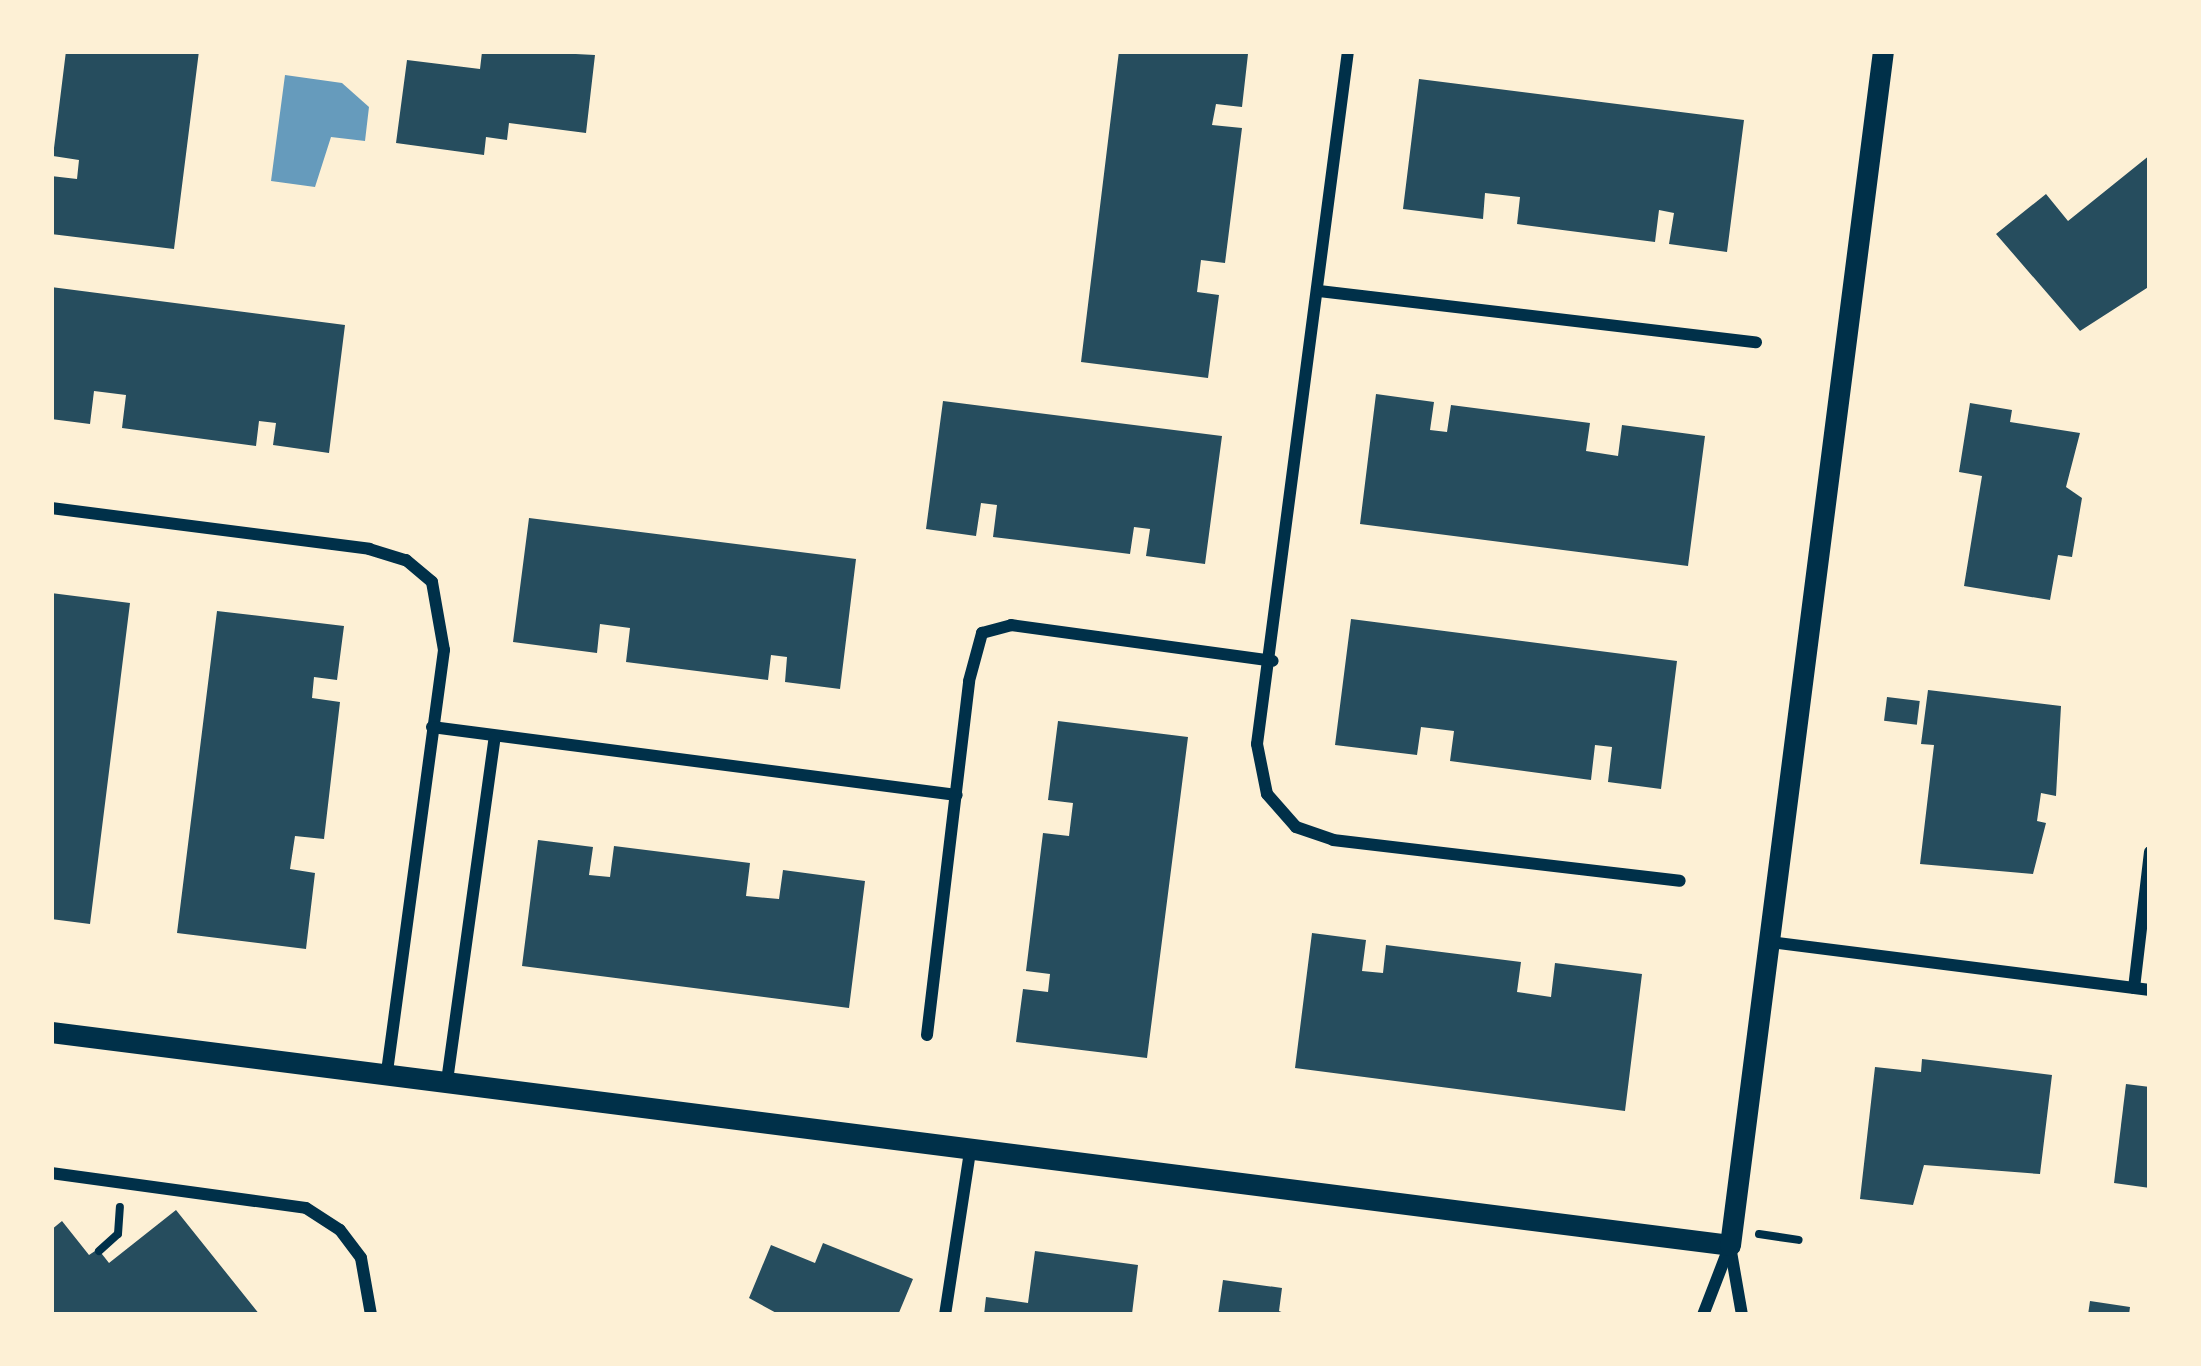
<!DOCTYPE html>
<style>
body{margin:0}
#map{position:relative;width:2201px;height:1366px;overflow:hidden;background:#fdf0d5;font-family:"Playfair Display",serif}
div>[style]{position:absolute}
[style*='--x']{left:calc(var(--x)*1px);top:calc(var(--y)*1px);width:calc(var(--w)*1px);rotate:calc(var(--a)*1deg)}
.water>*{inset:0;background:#669bbc}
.building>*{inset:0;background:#264d5e;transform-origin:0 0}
.path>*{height:8px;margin:-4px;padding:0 4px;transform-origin:4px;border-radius:4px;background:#003049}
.minor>*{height:12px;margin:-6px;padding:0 6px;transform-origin:6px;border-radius:6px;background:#003049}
.tertiary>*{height:21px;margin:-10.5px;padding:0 10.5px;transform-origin:10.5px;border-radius:10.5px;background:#003049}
span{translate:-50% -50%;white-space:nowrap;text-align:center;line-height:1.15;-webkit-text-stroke:12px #fdf0d5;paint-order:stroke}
.frame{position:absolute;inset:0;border:54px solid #fdf0d5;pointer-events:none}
</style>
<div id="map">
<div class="water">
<div style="clip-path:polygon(285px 75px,342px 83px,369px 107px,365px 141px,331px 137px,315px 187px,271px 181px)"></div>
</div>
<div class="building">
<div style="clip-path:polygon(66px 51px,199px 51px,174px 249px,51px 234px,51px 176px,77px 179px,79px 160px,53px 156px)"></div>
<div style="clip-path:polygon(518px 51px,595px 55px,586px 133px,509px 123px,507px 140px,486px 137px,484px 155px,396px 143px,407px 60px,480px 69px,482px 52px)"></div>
<div style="clip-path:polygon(1119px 51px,1248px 54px,1242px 107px,1216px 104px,1212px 125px,1242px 128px,1225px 263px,1201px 260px,1197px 292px,1219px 295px,1208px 378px,1081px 362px)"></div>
<div style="clip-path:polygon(1419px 79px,1744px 120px,1727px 252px,1669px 244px,1674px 213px,1659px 210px,1655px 242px,1517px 224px,1520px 197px,1485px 193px,1483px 219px,1403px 209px)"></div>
<div style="clip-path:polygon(2150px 155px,2150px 286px,2080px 331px,1996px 234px,2046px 194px,2068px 221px)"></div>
<div style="clip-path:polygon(51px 287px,345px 325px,329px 453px,273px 445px,276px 423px,259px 421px,256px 446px,122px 428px,126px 395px,94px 391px,90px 424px,51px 419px)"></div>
<div style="clip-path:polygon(1376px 394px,1434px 402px,1430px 430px,1447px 432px,1451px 405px,1590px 423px,1586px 451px,1618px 456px,1622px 425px,1705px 436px,1688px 566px,1360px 524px)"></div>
<div style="clip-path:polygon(943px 401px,1222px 436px,1205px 564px,1146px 556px,1150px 529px,1134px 527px,1130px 554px,993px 537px,997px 505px,981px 503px,976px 536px,926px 529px)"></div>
<div style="clip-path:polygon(1970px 403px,2012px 410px,2010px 422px,2080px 433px,2066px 487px,2082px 498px,2072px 557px,2058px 555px,2050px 600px,1964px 586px,1982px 476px,1959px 472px)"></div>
<div style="clip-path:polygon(529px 518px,856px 559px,840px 689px,785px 682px,787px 657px,771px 655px,768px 680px,626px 662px,630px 628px,600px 624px,597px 653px,513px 642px)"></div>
<div style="clip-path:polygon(51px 593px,130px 603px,90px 924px,51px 919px)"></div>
<div style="clip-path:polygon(217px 611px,344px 626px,337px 680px,314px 677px,312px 698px,340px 702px,324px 839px,295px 836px,290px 869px,315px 873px,306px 949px,177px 933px)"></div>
<div style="clip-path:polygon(1351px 619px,1677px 661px,1661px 789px,1608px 782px,1612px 747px,1595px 745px,1591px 780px,1450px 761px,1454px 731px,1421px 727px,1417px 755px,1335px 745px)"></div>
<div style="clip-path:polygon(1928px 690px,2061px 706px,2056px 796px,2041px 793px,2037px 821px,2046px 823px,2033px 874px,1920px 864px,1934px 745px,1921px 744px)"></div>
<div style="left:1887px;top:697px;width:33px;height:24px;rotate:7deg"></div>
<div style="clip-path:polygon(1058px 721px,1188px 737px,1147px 1058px,1016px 1042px,1023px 989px,1048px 992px,1050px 974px,1026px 971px,1043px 833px,1069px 836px,1073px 803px,1048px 800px)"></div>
<div style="clip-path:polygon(538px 840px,593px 847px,589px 875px,610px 877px,614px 846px,750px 863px,746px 896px,779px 899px,783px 870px,865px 881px,849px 1008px,522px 966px)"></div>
<div style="clip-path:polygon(1312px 933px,1366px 940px,1362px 971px,1383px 973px,1386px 945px,1521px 962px,1517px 992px,1551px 997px,1555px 963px,1642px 974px,1625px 1111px,1295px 1068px)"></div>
<div style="clip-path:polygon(1922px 1059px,2052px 1075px,2040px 1174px,1924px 1165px,1913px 1205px,1860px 1199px,1875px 1067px,1921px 1072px)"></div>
<div style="clip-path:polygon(2126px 1084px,2150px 1087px,2150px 1188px,2114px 1183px)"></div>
<div style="clip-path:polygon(176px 1210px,260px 1315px,51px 1315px,51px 1230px,62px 1221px,89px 1255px,98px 1249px,109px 1263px)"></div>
<div style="clip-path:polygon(823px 1243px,913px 1279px,898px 1315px,780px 1315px,749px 1298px,771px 1245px,815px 1263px)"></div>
<div style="clip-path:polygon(1035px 1251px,1138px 1265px,1132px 1314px,984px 1315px,986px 1297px,1028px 1303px)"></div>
<div style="clip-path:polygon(1223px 1280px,1282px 1288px,1279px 1311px,1289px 1315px,1218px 1315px)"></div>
<div style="clip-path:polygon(2090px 1301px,2130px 1307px,2129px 1315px,2088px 1315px)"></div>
</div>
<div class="path">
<div style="--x:1759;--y:1234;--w:40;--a:8.5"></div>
<div style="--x:99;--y:1251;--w:25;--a:-42"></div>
<div style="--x:118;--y:1234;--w:27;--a:-86"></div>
</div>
<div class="minor">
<div style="--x:1348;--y:51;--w:699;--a:97.48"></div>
<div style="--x:1257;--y:744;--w:51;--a:78.7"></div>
<div style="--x:1267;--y:794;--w:44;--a:48.7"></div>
<div style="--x:1296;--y:827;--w:39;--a:19"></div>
<div style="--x:1333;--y:840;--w:349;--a:6.7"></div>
<div style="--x:1319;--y:291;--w:440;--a:6.7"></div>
<div style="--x:51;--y:508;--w:321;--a:7.3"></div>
<div style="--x:369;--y:549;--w:39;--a:17"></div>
<div style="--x:406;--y:560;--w:34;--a:40"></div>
<div style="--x:432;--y:582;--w:69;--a:80"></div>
<div style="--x:444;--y:650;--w:427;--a:97.7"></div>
<div style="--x:432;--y:727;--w:529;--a:7.38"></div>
<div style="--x:1770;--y:942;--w:383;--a:7.2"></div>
<div style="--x:2134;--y:988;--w:137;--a:-83.3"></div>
<div style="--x:927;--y:1035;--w:356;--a:-83.2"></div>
<div style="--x:969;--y:681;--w:50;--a:-74.8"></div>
<div style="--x:982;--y:633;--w:30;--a:-15"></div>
<div style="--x:1011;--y:625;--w:264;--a:7.8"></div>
<div style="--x:447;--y:1081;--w:348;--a:-82.1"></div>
<div style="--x:51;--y:1173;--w:257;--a:7.8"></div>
<div style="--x:306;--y:1208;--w:40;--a:32.9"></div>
<div style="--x:340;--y:1230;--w:35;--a:53"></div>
<div style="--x:361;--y:1258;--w:58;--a:80"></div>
<div style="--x:1730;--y:1246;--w:70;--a:80.1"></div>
<div style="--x:945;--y:1315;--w:171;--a:-81.3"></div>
<div style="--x:1703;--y:1315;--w:75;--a:-68.9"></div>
</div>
<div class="tertiary">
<div style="--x:51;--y:1032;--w:1692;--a:7.23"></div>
<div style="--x:1730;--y:1245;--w:1204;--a:-82.7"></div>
</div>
<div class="frame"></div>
</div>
